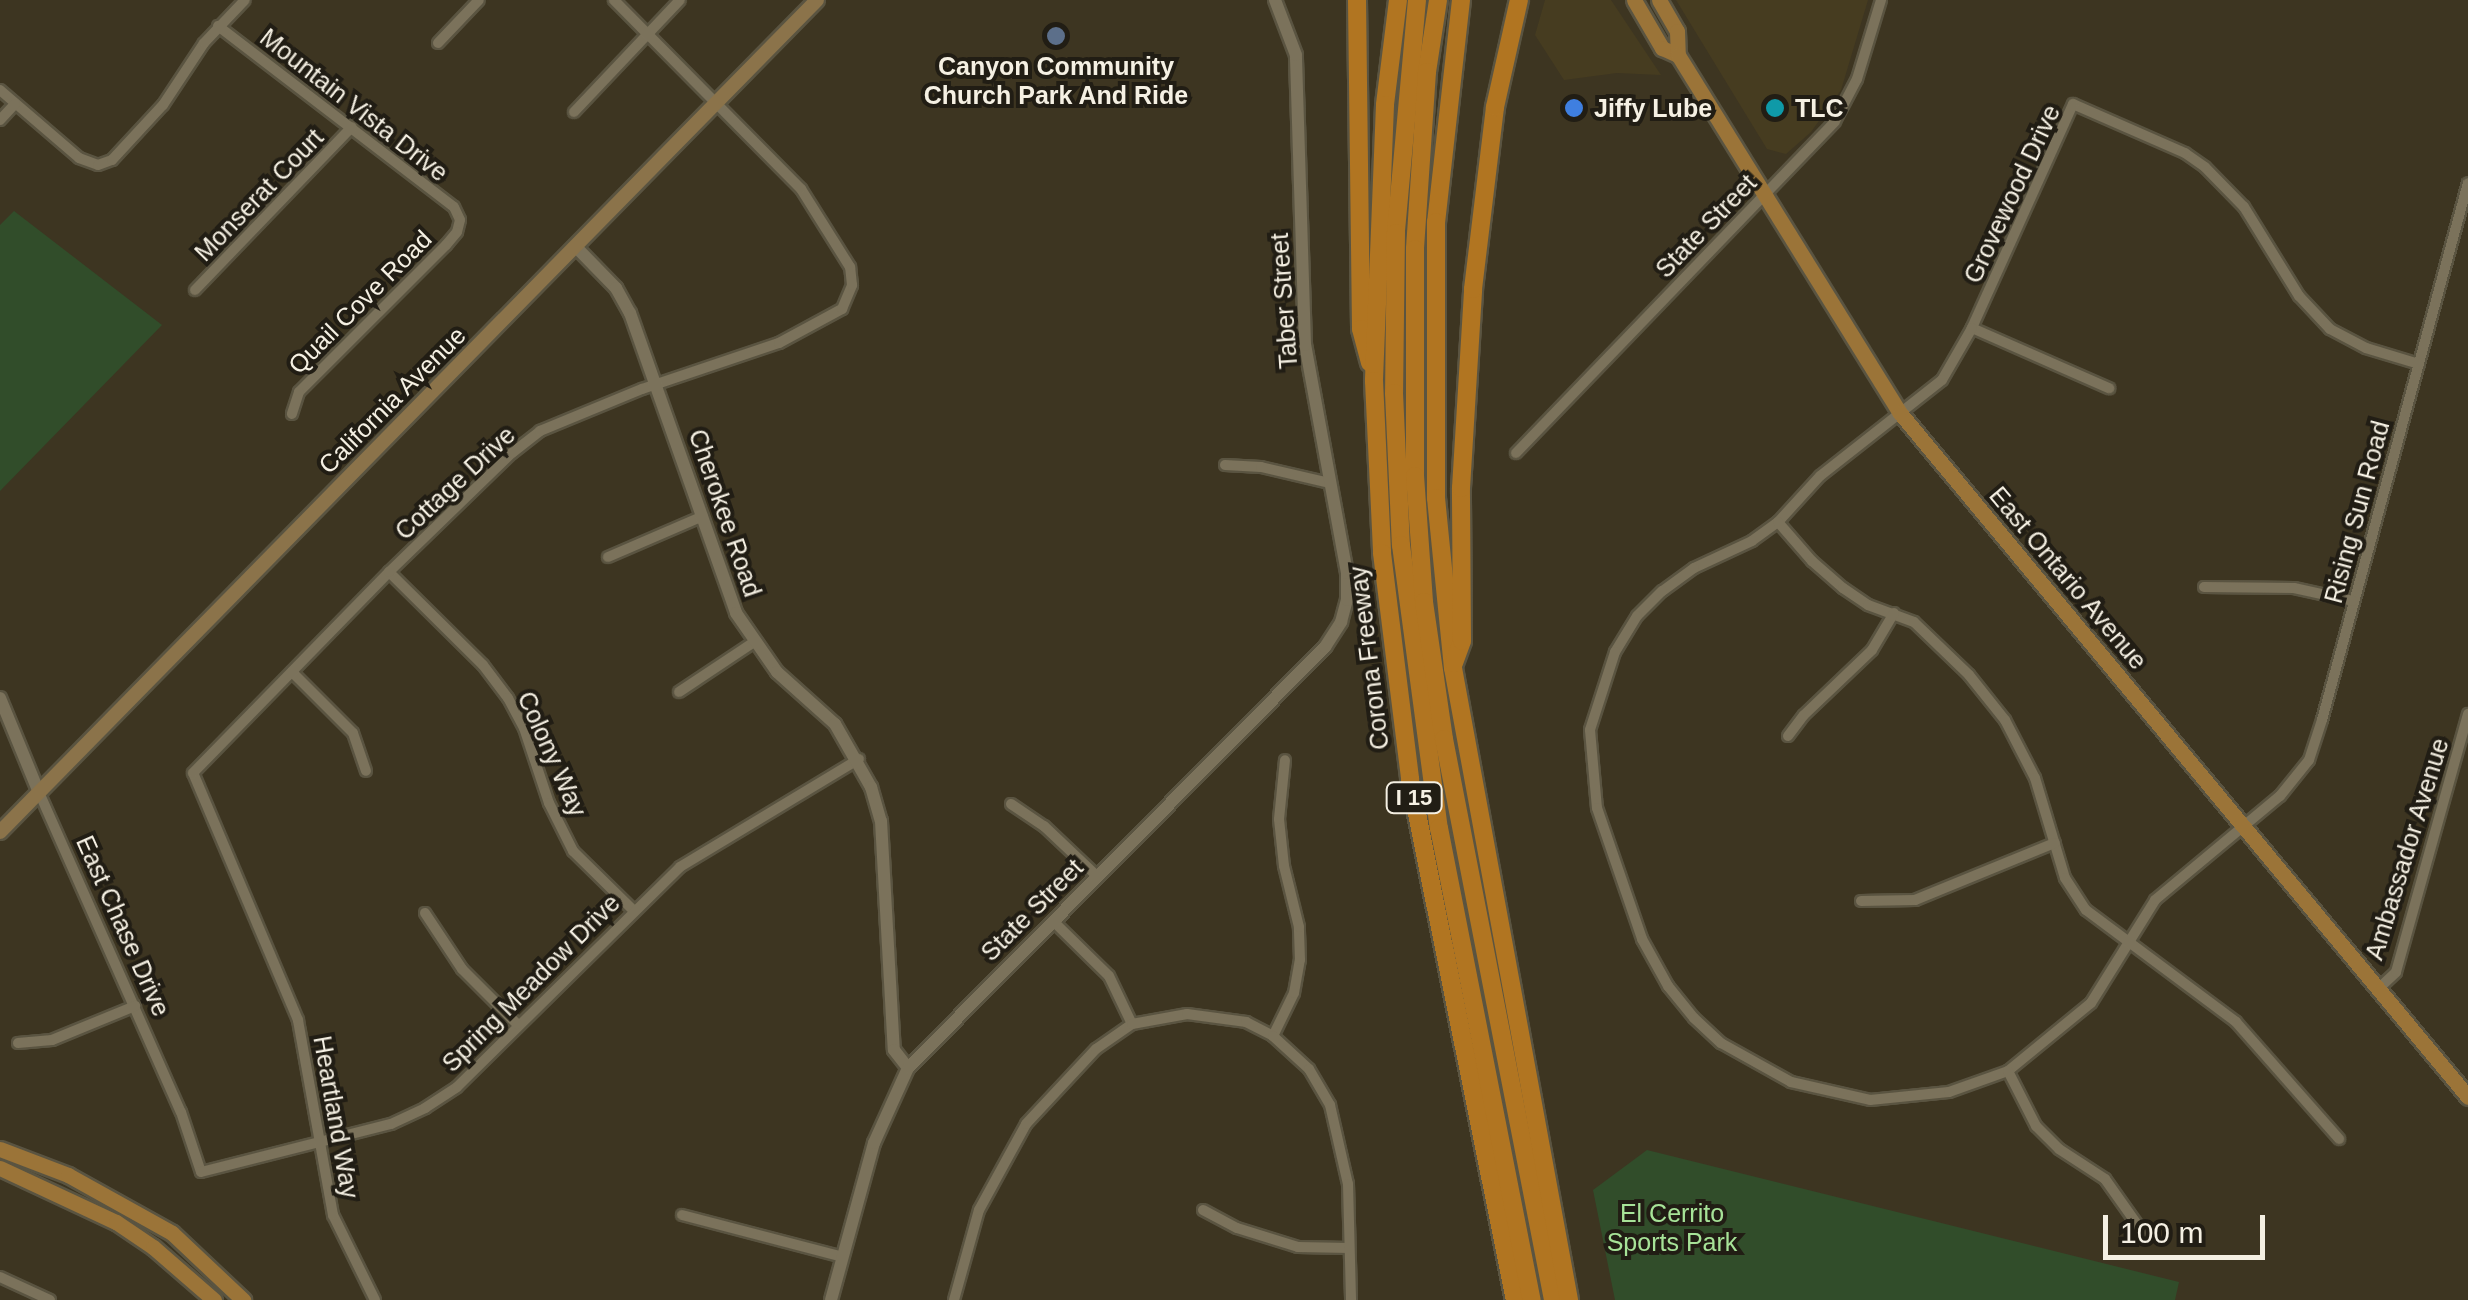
<!DOCTYPE html>
<style>
body{margin:0}
#map{position:relative;width:2468px;height:1300px;overflow:hidden;background:#3d3521;font-family:Helvetica,sans-serif}
div>[style]{position:absolute}
[style*='--x']{left:calc(var(--x)*1px);top:calc(var(--y)*1px);width:calc(var(--w)*1px);rotate:calc(var(--a)*1deg)}
.built>*{inset:0;background:#463c20}
.green>*{inset:0;background:#314d2a}
.roads{filter:drop-shadow(2px 0 #5a5441) drop-shadow(-2px 0 #5a5441) drop-shadow(0 2px #5a5441) drop-shadow(0 -2px #5a5441)}
.minor>*{height:10px;margin:-5px;padding:0 5px;transform-origin:5px;border-radius:5px;background:#7b725b}
.tertiary>*{height:12px;margin:-6px;padding:0 6px;transform-origin:6px;border-radius:6px;background:#7b725b}
.secondary>*{height:14px;margin:-7px;padding:0 7px;transform-origin:7px;border-radius:7px;background:#8b734a}
.primary>*{height:15px;margin:-7.5px;padding:0 7.5px;transform-origin:7.5px;border-radius:7.5px;background:#9b7438}
.motorway>*{height:18px;margin:-9px;padding:0 9px;transform-origin:9px;border-radius:9px;background:#b17521}
.dots>*{width:28px;height:28px;translate:-50% -50%;box-sizing:border-box;border:5px solid #211d14;border-radius:50%}
span{translate:-50% -50%;white-space:nowrap;text-align:center;line-height:1.15;-webkit-text-stroke:8px #211d14;paint-order:stroke}
.shield-label span{padding:2px 8px;background:#211d14;border:2px solid;border-radius:8px;-webkit-text-stroke-width:0}
.shield-label{font-size:22px;color:#f5f0e3;font-weight:700}
.poi-label{font-size:25px;color:#f5f0e3;font-weight:700}
.left{translate:0 -50%;text-align:left}
.street-label{font-size:25px;color:#f5f0e3}
.park-label{font-size:25px;color:#a7e398}
.scale{position:absolute;left:2103px;top:1215px;width:162px;height:45px;box-sizing:border-box;border:5px solid #f5f0e3;border-top:0;padding-left:12px;font-size:30px;line-height:35px;white-space:nowrap;color:#f5f0e3;-webkit-text-stroke:8px #211d14;paint-order:stroke}
</style>
<div id="map">
<div class="built">
<div style="clip-path:polygon(1545px 0,1611px 0,1661px 75px,1617px 73px,1564px 80px,1535px 35px)"></div>
<div style="clip-path:polygon(1676px 0,1868px 0,1841px 90px,1811px 132px,1786px 154px,1767px 149px)"></div>
</div>
<div class="green">
<div style="clip-path:polygon(14px 211px,162px 325px,0 491px,0 225px)"></div>
<div style="clip-path:polygon(1647px 1150px,2179px 1282px,2175px 1300px,1615px 1300px,1593px 1190px)"></div>
</div>
<div class="roads">
<div class="minor">
<div style="--x:218;--y:26;--w:297;--a:37.5"></div>
<div style="--x:454;--y:207;--w:14;--a:65"></div>
<div style="--x:460;--y:220;--w:12;--a:104"></div>
<div style="--x:457;--y:232;--w:17;--a:130"></div>
<div style="--x:446;--y:245;--w:208;--a:135"></div>
<div style="--x:299;--y:392;--w:23;--a:108"></div>
<div style="--x:438;--y:43;--w:59;--a:-46.4"></div>
<div style="--x:0;--y:90;--w:104;--a:40.7"></div>
<div style="--x:79;--y:158;--w:20;--a:20"></div>
<div style="--x:98;--y:165;--w:15;--a:-20"></div>
<div style="--x:112;--y:160;--w:75;--a:-47.2"></div>
<div style="--x:163;--y:105;--w:74;--a:-56.5"></div>
<div style="--x:204;--y:43;--w:59;--a:-46.4"></div>
<div style="--x:574;--y:112;--w:154;--a:-46.6"></div>
<div style="--x:0;--y:120;--w:22;--a:-47"></div>
<div style="--x:195;--y:290;--w:226;--a:-46.1"></div>
<div style="--x:1972;--y:328;--w:150;--a:23.7"></div>
<div style="--x:2419;--y:364;--w:55;--a:-163.2"></div>
<div style="--x:2366;--y:348;--w:41;--a:-152.2"></div>
<div style="--x:2330;--y:329;--w:45;--a:-133.2"></div>
<div style="--x:2299;--y:296;--w:105;--a:-121.7"></div>
<div style="--x:2244;--y:207;--w:56;--a:-134.3"></div>
<div style="--x:2205;--y:167;--w:24;--a:-145"></div>
<div style="--x:2185;--y:153;--w:122;--a:-156.4"></div>
<div style="--x:2073;--y:104;--w:246;--a:114.3"></div>
<div style="--x:1972;--y:328;--w:60;--a:120"></div>
<div style="--x:1942;--y:380;--w:155;--a:141.8"></div>
<div style="--x:1820;--y:476;--w:62;--a:132.4"></div>
<div style="--x:1778;--y:522;--w:32;--a:144"></div>
<div style="--x:1752;--y:541;--w:64;--a:155"></div>
<div style="--x:1694;--y:568;--w:39;--a:144"></div>
<div style="--x:1662;--y:591;--w:35;--a:135"></div>
<div style="--x:1637;--y:616;--w:42;--a:121.4"></div>
<div style="--x:1615;--y:652;--w:82;--a:107.8"></div>
<div style="--x:1590;--y:730;--w:78;--a:84.9"></div>
<div style="--x:1597;--y:808;--w:139;--a:71"></div>
<div style="--x:1642;--y:939;--w:54;--a:61"></div>
<div style="--x:1668;--y:986;--w:41;--a:50.9"></div>
<div style="--x:1694;--y:1018;--w:37;--a:43"></div>
<div style="--x:1721;--y:1043;--w:80;--a:29.1"></div>
<div style="--x:1791;--y:1082;--w:81;--a:12.8"></div>
<div style="--x:1870;--y:1100;--w:79;--a:-5.8"></div>
<div style="--x:1949;--y:1092;--w:63;--a:-19.6"></div>
<div style="--x:2008;--y:1071;--w:107;--a:-39.3"></div>
<div style="--x:2091;--y:1003;--w:121;--a:-58.1"></div>
<div style="--x:2155;--y:900;--w:163;--a:-39.8"></div>
<div style="--x:2280;--y:796;--w:46;--a:-51.1"></div>
<div style="--x:2309;--y:760;--w:42;--a:-72"></div>
<div style="--x:2322;--y:720;--w:556;--a:-74.79"></div>
<div style="--x:1516;--y:453;--w:460;--a:-46.1"></div>
<div style="--x:1835;--y:121;--w:47;--a:-62.4"></div>
<div style="--x:1857;--y:79;--w:83;--a:-73.1"></div>
<div style="--x:1225;--y:465;--w:36;--a:3"></div>
<div style="--x:1261;--y:467;--w:71;--a:13.1"></div>
<div style="--x:1778;--y:522;--w:52;--a:48.9"></div>
<div style="--x:1812;--y:561;--w:41;--a:41.1"></div>
<div style="--x:1843;--y:588;--w:30;--a:34"></div>
<div style="--x:1868;--y:605;--w:49;--a:20.3"></div>
<div style="--x:1914;--y:622;--w:76;--a:43.9"></div>
<div style="--x:1969;--y:675;--w:58;--a:51.3"></div>
<div style="--x:2005;--y:720;--w:65;--a:62.7"></div>
<div style="--x:2035;--y:778;--w:104;--a:73.3"></div>
<div style="--x:2065;--y:878;--w:38;--a:57"></div>
<div style="--x:2086;--y:910;--w:187;--a:36.7"></div>
<div style="--x:2236;--y:1022;--w:156;--a:48.6"></div>
<div style="--x:608;--y:557;--w:103;--a:-23.3"></div>
<div style="--x:389;--y:572;--w:132;--a:44.7"></div>
<div style="--x:483;--y:665;--w:41;--a:52.9"></div>
<div style="--x:508;--y:698;--w:34;--a:62"></div>
<div style="--x:524;--y:728;--w:79;--a:71.6"></div>
<div style="--x:549;--y:803;--w:54;--a:63.4"></div>
<div style="--x:573;--y:851;--w:84;--a:44.5"></div>
<div style="--x:2204;--y:587;--w:90;--a:0.6"></div>
<div style="--x:2294;--y:588;--w:60;--a:12.4"></div>
<div style="--x:292;--y:672;--w:86;--a:45"></div>
<div style="--x:353;--y:733;--w:40;--a:71.1"></div>
<div style="--x:679;--y:692;--w:90;--a:-33.7"></div>
<div style="--x:1788;--y:736;--w:26;--a:-53"></div>
<div style="--x:1804;--y:715;--w:94;--a:-43.7"></div>
<div style="--x:1872;--y:650;--w:43;--a:-59.3"></div>
<div style="--x:38;--y:790;--w:352;--a:66.1"></div>
<div style="--x:181;--y:1112;--w:63;--a:71.6"></div>
<div style="--x:201;--y:1172;--w:196;--a:-14.2"></div>
<div style="--x:391;--y:1124;--w:38;--a:-25"></div>
<div style="--x:425;--y:1108;--w:38;--a:-33"></div>
<div style="--x:457;--y:1087;--w:313;--a:-44.6"></div>
<div style="--x:680;--y:867;--w:209;--a:-31.1"></div>
<div style="--x:1011;--y:804;--w:40;--a:34"></div>
<div style="--x:1044;--y:826;--w:74;--a:43.4"></div>
<div style="--x:1861;--y:901;--w:54;--a:-1.1"></div>
<div style="--x:1915;--y:900;--w:151;--a:-22.2"></div>
<div style="--x:425;--y:913;--w:67;--a:56.5"></div>
<div style="--x:462;--y:969;--w:78;--a:45"></div>
<div style="--x:1053;--y:921;--w:78;--a:44.5"></div>
<div style="--x:1109;--y:976;--w:53;--a:64.4"></div>
<div style="--x:2377;--y:990;--w:26;--a:-43"></div>
<div style="--x:2396;--y:972;--w:268;--a:-74.4"></div>
<div style="--x:1273;--y:1036;--w:48;--a:-64"></div>
<div style="--x:1294;--y:993;--w:34;--a:-80"></div>
<div style="--x:1300;--y:960;--w:33;--a:-92"></div>
<div style="--x:1299;--y:927;--w:63;--a:-103.8"></div>
<div style="--x:1284;--y:866;--w:47;--a:-96.1"></div>
<div style="--x:1279;--y:819;--w:59;--a:-84.2"></div>
<div style="--x:18;--y:1043;--w:34;--a:-5"></div>
<div style="--x:52;--y:1040;--w:90;--a:-22.3"></div>
<div style="--x:2008;--y:1071;--w:62;--a:63"></div>
<div style="--x:2036;--y:1126;--w:33;--a:45"></div>
<div style="--x:2059;--y:1149;--w:55;--a:33.1"></div>
<div style="--x:2105;--y:1179;--w:71;--a:54.7"></div>
<div style="--x:1203;--y:1210;--w:38;--a:28"></div>
<div style="--x:1237;--y:1228;--w:64;--a:17.3"></div>
<div style="--x:1298;--y:1247;--w:51;--a:1.1"></div>
<div style="--x:682;--y:1215;--w:166;--a:14.6"></div>
<div style="--x:0;--y:1277;--w:55;--a:24.7"></div>
<div style="--x:375;--y:1300;--w:95;--a:-116.3"></div>
<div style="--x:333;--y:1215;--w:198;--a:-100.2"></div>
<div style="--x:298;--y:1020;--w:268;--a:-113"></div>
<div style="--x:193;--y:773;--w:281;--a:-45.7"></div>
<div style="--x:389;--y:572;--w:171;--a:-44.1"></div>
<div style="--x:512;--y:453;--w:36;--a:-38"></div>
<div style="--x:540;--y:431;--w:110;--a:-22.4"></div>
<div style="--x:642;--y:389;--w:145;--a:-18.6"></div>
<div style="--x:779;--y:343;--w:72;--a:-28.4"></div>
<div style="--x:842;--y:309;--w:26;--a:-67"></div>
<div style="--x:852;--y:285;--w:18;--a:-96"></div>
<div style="--x:850;--y:267;--w:92;--a:-122.1"></div>
<div style="--x:801;--y:189;--w:266;--a:-134.7"></div>
<div style="--x:954;--y:1300;--w:93;--a:-74.5"></div>
<div style="--x:979;--y:1210;--w:98;--a:-61.3"></div>
<div style="--x:1026;--y:1124;--w:103;--a:-47"></div>
<div style="--x:1096;--y:1049;--w:44;--a:-34.8"></div>
<div style="--x:1132;--y:1024;--w:56;--a:-10.3"></div>
<div style="--x:1187;--y:1014;--w:60;--a:7.7"></div>
<div style="--x:1246;--y:1022;--w:30;--a:27"></div>
<div style="--x:1273;--y:1036;--w:49;--a:42.5"></div>
<div style="--x:1309;--y:1069;--w:42;--a:59.7"></div>
<div style="--x:1330;--y:1105;--w:81;--a:77.2"></div>
<div style="--x:1348;--y:1184;--w:116;--a:88.5"></div>
</div>
<div class="tertiary">
<div style="--x:575;--y:246;--w:59;--a:45.7"></div>
<div style="--x:616;--y:288;--w:29;--a:61"></div>
<div style="--x:630;--y:313;--w:318;--a:70.5"></div>
<div style="--x:736;--y:613;--w:72;--a:55.2"></div>
<div style="--x:777;--y:672;--w:78;--a:41.9"></div>
<div style="--x:835;--y:724;--w:73;--a:60.3"></div>
<div style="--x:871;--y:787;--w:35;--a:74"></div>
<div style="--x:881;--y:821;--w:229;--a:86.8"></div>
<div style="--x:894;--y:1050;--w:23;--a:52"></div>
<div style="--x:0;--y:698;--w:100;--a:67.6"></div>
<div style="--x:831;--y:1300;--w:163;--a:-74.7"></div>
<div style="--x:874;--y:1143;--w:82;--a:-65.6"></div>
<div style="--x:908;--y:1068;--w:593;--a:-45.27"></div>
<div style="--x:1325;--y:647;--w:30;--a:-57"></div>
<div style="--x:1341;--y:622;--w:23;--a:-75"></div>
<div style="--x:1347;--y:600;--w:27;--a:-90"></div>
<div style="--x:1347;--y:573;--w:232;--a:-100.4"></div>
<div style="--x:1305;--y:345;--w:290;--a:-91.8"></div>
<div style="--x:1296;--y:55;--w:59;--a:-110.9"></div>
</div>
<div class="secondary">
<div style="--x:0;--y:832;--w:1166;--a:-45.52"></div>
</div>
<div class="primary">
<div style="--x:1634;--y:0;--w:56;--a:59.7"></div>
<div style="--x:1662;--y:48;--w:17;--a:24"></div>
<div style="--x:1659;--y:0;--w:36;--a:60"></div>
<div style="--x:1677;--y:31;--w:24;--a:88"></div>
<div style="--x:1678;--y:55;--w:421;--a:58.2"></div>
<div style="--x:1900;--y:413;--w:889;--a:50.29"></div>
<div style="--x:0;--y:1149;--w:73;--a:20.9"></div>
<div style="--x:68;--y:1175;--w:119;--a:29.1"></div>
<div style="--x:172;--y:1233;--w:98;--a:43.3"></div>
<div style="--x:0;--y:1168;--w:128;--a:25"></div>
<div style="--x:116;--y:1222;--w:45;--a:34"></div>
<div style="--x:153;--y:1247;--w:81;--a:41"></div>
</div>
<div class="motorway">
<div style="--x:1357;--y:0;--w:329;--a:89.3"></div>
<div style="--x:1361;--y:329;--w:35;--a:75"></div>
<div style="--x:1398;--y:0;--w:106;--a:97.1"></div>
<div style="--x:1385;--y:105;--w:276;--a:92.3"></div>
<div style="--x:1374;--y:381;--w:172;--a:87.3"></div>
<div style="--x:1382;--y:553;--w:228;--a:82.9"></div>
<div style="--x:1410;--y:779;--w:531;--a:78.61"></div>
<div style="--x:1417;--y:0;--w:234;--a:95.2"></div>
<div style="--x:1396;--y:233;--w:160;--a:90.7"></div>
<div style="--x:1394;--y:393;--w:152;--a:87.4"></div>
<div style="--x:1401;--y:545;--w:286;--a:82.4"></div>
<div style="--x:1439;--y:828;--w:481;--a:78.9"></div>
<div style="--x:1438;--y:0;--w:73;--a:98.7"></div>
<div style="--x:1427;--y:72;--w:177;--a:93.9"></div>
<div style="--x:1415;--y:249;--w:227;--a:90"></div>
<div style="--x:1415;--y:476;--w:126;--a:85.9"></div>
<div style="--x:1424;--y:602;--w:138;--a:81.7"></div>
<div style="--x:1444;--y:739;--w:571;--a:79"></div>
<div style="--x:1461;--y:0;--w:223;--a:96.4"></div>
<div style="--x:1436;--y:222;--w:276;--a:90"></div>
<div style="--x:1436;--y:498;--w:171;--a:84.3"></div>
<div style="--x:1453;--y:668;--w:643;--a:79.6"></div>
<div style="--x:1454;--y:663;--w:23;--a:-70"></div>
<div style="--x:1462;--y:641;--w:153;--a:-90.4"></div>
<div style="--x:1461;--y:488;--w:199;--a:-86.5"></div>
<div style="--x:1473;--y:289;--w:183;--a:-83.1"></div>
<div style="--x:1495;--y:107;--w:110;--a:-77.4"></div>
</div>
</div>
<div class="dots">
<div style="left:1056px;top:36px;background:#5c6f8a"></div>
<div style="left:1574px;top:108px;background:#3f7fe0"></div>
<div style="left:1775px;top:108px;background:#0f9aa8"></div>
</div>
<div class="shield-label">
<span style="left:1414px;top:798px">I 15</span>
</div>
<div class="poi-label">
<span style="left:1056px;top:81px">Canyon Community<br>Church Park And Ride</span>
<span class="left" style="left:1594px;top:108px">Jiffy Lube</span>
<span class="left" style="left:1795px;top:108px">TLC</span>
</div>
<div class="street-label">
<span style="left:354px;top:105px;rotate:38deg">Mountain Vista Drive</span>
<span style="left:2012px;top:194px;rotate:-65deg">Grovewood Drive</span>
<span style="left:259px;top:195px;rotate:-46deg">Monserat Court</span>
<span style="left:1706px;top:226px;rotate:-46deg">State Street</span>
<span style="left:1284px;top:301px;rotate:-94deg">Taber Street</span>
<span style="left:360px;top:302px;rotate:-45deg">Quail Cove Road</span>
<span style="left:392px;top:400px;rotate:-45deg">California Avenue</span>
<span style="left:455px;top:483px;rotate:-43deg">Cottage Drive</span>
<span style="left:2357px;top:512px;rotate:-75deg">Rising Sun Road</span>
<span style="left:725px;top:513px;rotate:71deg">Cherokee Road</span>
<span style="left:2068px;top:578px;rotate:50deg">East Ontario Avenue</span>
<span style="left:1369px;top:658px;rotate:-97deg">Corona Freeway</span>
<span style="left:552px;top:754px;rotate:66deg">Colony Way</span>
<span style="left:2407px;top:849px;rotate:-73deg">Ambassador Avenue</span>
<span style="left:1032px;top:910px;rotate:-45deg">State Street</span>
<span style="left:123px;top:926px;rotate:66deg">East Chase Drive</span>
<span style="left:531px;top:983px;rotate:-45deg">Spring Meadow Drive</span>
<span style="left:336px;top:1117px;rotate:80deg">Heartland Way</span>
</div>
<div class="park-label">
<span style="left:1672px;top:1228px">El Cerrito<br>Sports Park</span>
</div>
<div class="scale">100 m</div>
</div>
